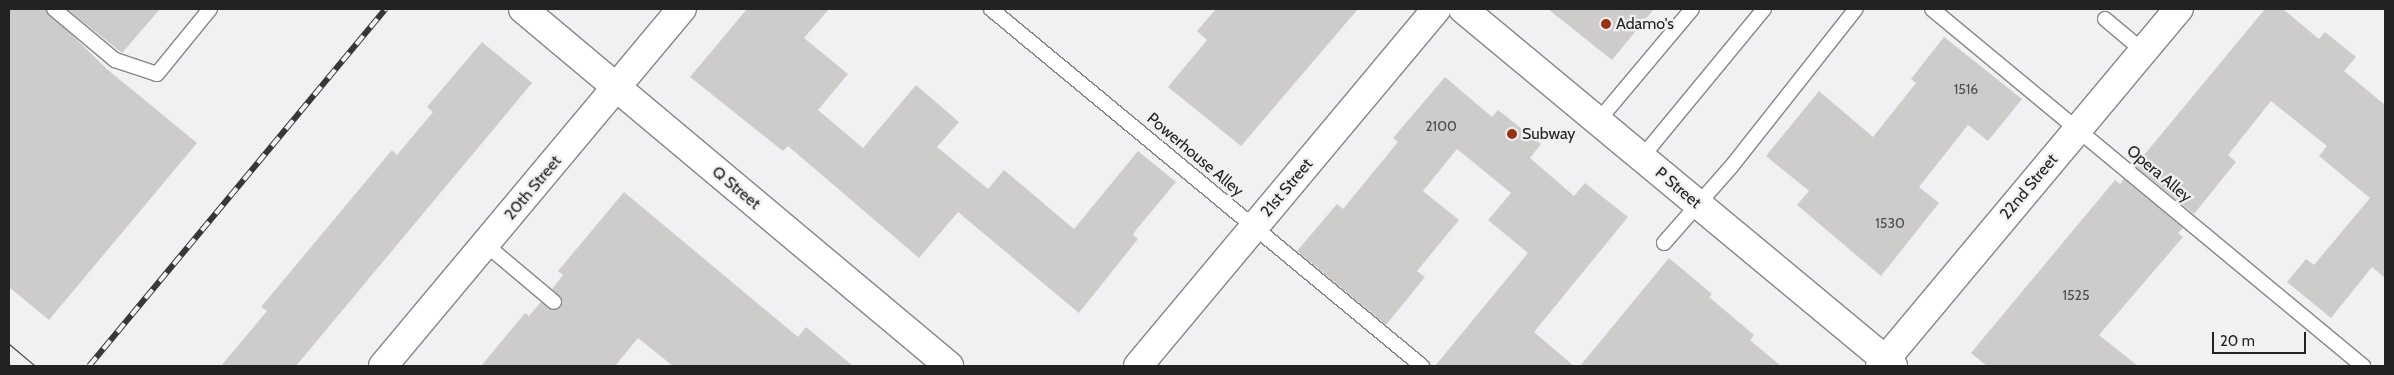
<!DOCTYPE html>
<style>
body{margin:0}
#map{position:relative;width:2394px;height:375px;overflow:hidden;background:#f1f1f3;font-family:Cabin,sans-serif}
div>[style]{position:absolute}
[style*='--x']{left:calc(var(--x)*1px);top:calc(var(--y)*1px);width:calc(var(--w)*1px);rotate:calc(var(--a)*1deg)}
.building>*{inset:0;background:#cecccb}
.roads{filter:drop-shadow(1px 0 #868789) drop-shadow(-1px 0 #868789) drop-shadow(0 1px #868789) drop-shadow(0 -1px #868789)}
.service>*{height:14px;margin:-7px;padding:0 7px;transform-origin:7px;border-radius:7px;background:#fff}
.minor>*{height:28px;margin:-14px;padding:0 14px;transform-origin:14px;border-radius:14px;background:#fff}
.secondary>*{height:28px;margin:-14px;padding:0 14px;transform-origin:14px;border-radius:14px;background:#fff}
.tram>*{height:1px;margin:-0.5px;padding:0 0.5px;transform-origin:0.5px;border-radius:0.5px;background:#373738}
.rail>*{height:5.5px;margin-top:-2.75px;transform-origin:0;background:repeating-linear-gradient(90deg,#f1f1f3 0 11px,#373738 0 22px);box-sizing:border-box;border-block:1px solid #373738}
.dots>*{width:14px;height:14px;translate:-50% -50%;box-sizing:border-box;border:2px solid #f1f1f3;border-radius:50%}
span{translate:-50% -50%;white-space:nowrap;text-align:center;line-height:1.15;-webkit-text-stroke:4.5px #f1f1f3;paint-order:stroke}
.number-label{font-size:14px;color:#4d4c4c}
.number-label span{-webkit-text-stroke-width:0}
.poi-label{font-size:16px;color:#222}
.left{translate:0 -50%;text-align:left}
.street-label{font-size:16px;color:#222}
.frame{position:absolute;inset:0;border:10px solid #222;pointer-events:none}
.scale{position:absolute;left:2212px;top:332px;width:94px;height:22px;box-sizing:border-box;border:2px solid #222;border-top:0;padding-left:6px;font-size:15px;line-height:18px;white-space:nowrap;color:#222;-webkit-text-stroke:4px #f1f1f3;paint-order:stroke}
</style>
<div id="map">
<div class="building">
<div style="clip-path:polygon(9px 9px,45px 9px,108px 70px,197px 143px,49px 320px,9px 287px)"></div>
<div style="clip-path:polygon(67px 9px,160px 9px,122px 53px)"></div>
<div style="clip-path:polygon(747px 9px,829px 9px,804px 38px,848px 74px,818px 110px,863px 148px,916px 85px,959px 122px,937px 147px,988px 189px,1004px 170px,1074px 229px,1138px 151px,1176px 182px,1136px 230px,1133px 235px,1138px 239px,1079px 313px,958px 212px,919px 258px,788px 146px,783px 151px,690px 77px)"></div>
<div style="clip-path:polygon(1216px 9px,1358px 9px,1241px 146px,1168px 87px,1207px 40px,1197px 31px)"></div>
<div style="clip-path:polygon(1548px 9px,1654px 9px,1612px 60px)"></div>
<div style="clip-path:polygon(2265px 9px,2283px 9px,2319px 39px,2325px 32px,2356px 57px,2344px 71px,2385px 105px,2385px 278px,2372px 267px,2331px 318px,2287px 282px,2306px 259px,2314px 265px,2370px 198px,2319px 156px,2327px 146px,2271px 101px,2228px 155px,2236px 162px,2194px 214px,2135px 166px)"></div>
<div style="clip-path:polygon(1944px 37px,2022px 99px,1988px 141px,1968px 125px,1919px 187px,1939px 203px,1881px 276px,1797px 205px,1809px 191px,1766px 156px,1819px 91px,1873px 137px,1916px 83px,1911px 79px)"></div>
<div style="clip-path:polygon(482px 42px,532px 83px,296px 366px,221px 366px,267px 311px,261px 307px,392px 150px,397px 155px,433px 112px,427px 107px)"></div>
<div style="clip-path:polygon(1445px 77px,1492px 117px,1498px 110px,1541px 144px,1530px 158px,1574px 196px,1585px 183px,1628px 217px,1534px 332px,1574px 366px,1435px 366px,1528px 253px,1488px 220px,1511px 193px,1457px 149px,1423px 191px,1459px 220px,1417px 271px,1425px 277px,1386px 325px,1297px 251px,1337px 204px,1343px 209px,1398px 142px,1393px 138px)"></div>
<div style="clip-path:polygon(2124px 179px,2183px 228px,2178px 233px,2183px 237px,2099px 335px,2138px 366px,1987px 366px,1971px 353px,2115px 180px,2120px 184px)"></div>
<div style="clip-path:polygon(624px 192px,798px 337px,806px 327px,853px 366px,673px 366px,638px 338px,615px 366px,481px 366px,525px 313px,529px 316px,541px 302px,552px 310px,561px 307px,562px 299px,552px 289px,563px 275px,558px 271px)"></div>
<div style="clip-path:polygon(1669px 258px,1712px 294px,1709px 297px,1754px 335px,1750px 340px,1781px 366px,1580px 366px)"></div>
</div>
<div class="roads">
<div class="service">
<div style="--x:54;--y:9;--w:80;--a:39.9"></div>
<div style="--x:115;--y:60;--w:44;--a:18.4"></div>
<div style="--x:157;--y:74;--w:84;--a:-50.8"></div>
<div style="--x:991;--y:9;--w:560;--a:39.64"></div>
<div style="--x:1932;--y:9;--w:560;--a:39.64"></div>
<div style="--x:2105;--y:19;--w:50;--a:40.1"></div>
<div style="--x:1598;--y:121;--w:146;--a:-50"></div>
<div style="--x:1642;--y:157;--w:192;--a:-50.5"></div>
<div style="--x:1664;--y:243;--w:101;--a:-48.6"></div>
<div style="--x:1731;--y:167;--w:201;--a:-51.7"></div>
<div style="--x:485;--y:244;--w:90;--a:40"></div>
</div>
<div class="minor">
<div style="--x:383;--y:366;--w:466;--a:-50.1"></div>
<div style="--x:1880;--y:366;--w:466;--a:-50.1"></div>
</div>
<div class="secondary">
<div style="--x:523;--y:9;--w:556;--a:39.96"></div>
<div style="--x:1463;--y:9;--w:559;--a:39.7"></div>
<div style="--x:1138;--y:366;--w:465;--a:-50.1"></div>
</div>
</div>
<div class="tram">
<div style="--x:9;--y:344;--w:34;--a:40"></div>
</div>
<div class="rail">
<div style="--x:89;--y:366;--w:464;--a:-50.3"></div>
</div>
<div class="dots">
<div style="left:1606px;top:24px;background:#993113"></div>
<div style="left:1512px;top:134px;background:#993113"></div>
</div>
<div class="number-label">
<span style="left:1966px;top:89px">1516</span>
<span style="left:1441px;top:126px">2100</span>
<span style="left:1890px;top:223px">1530</span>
<span style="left:2076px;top:295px">1525</span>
</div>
<div class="poi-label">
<span class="left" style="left:1616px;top:24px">Adamo's</span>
<span class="left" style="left:1522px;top:134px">Subway</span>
</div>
<div class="street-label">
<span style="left:1195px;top:155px;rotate:40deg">Powerhouse Alley</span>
<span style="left:2159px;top:174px;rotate:40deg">Opera Alley</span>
<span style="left:2029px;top:187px;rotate:-50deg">22nd Street</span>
<span style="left:533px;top:188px;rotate:-50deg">20th Street</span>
<span style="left:736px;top:188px;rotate:40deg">Q Street</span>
<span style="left:1287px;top:188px;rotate:-50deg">21st Street</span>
<span style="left:1678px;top:188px;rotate:40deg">P Street</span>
</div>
<div class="frame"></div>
<div class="scale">20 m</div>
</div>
